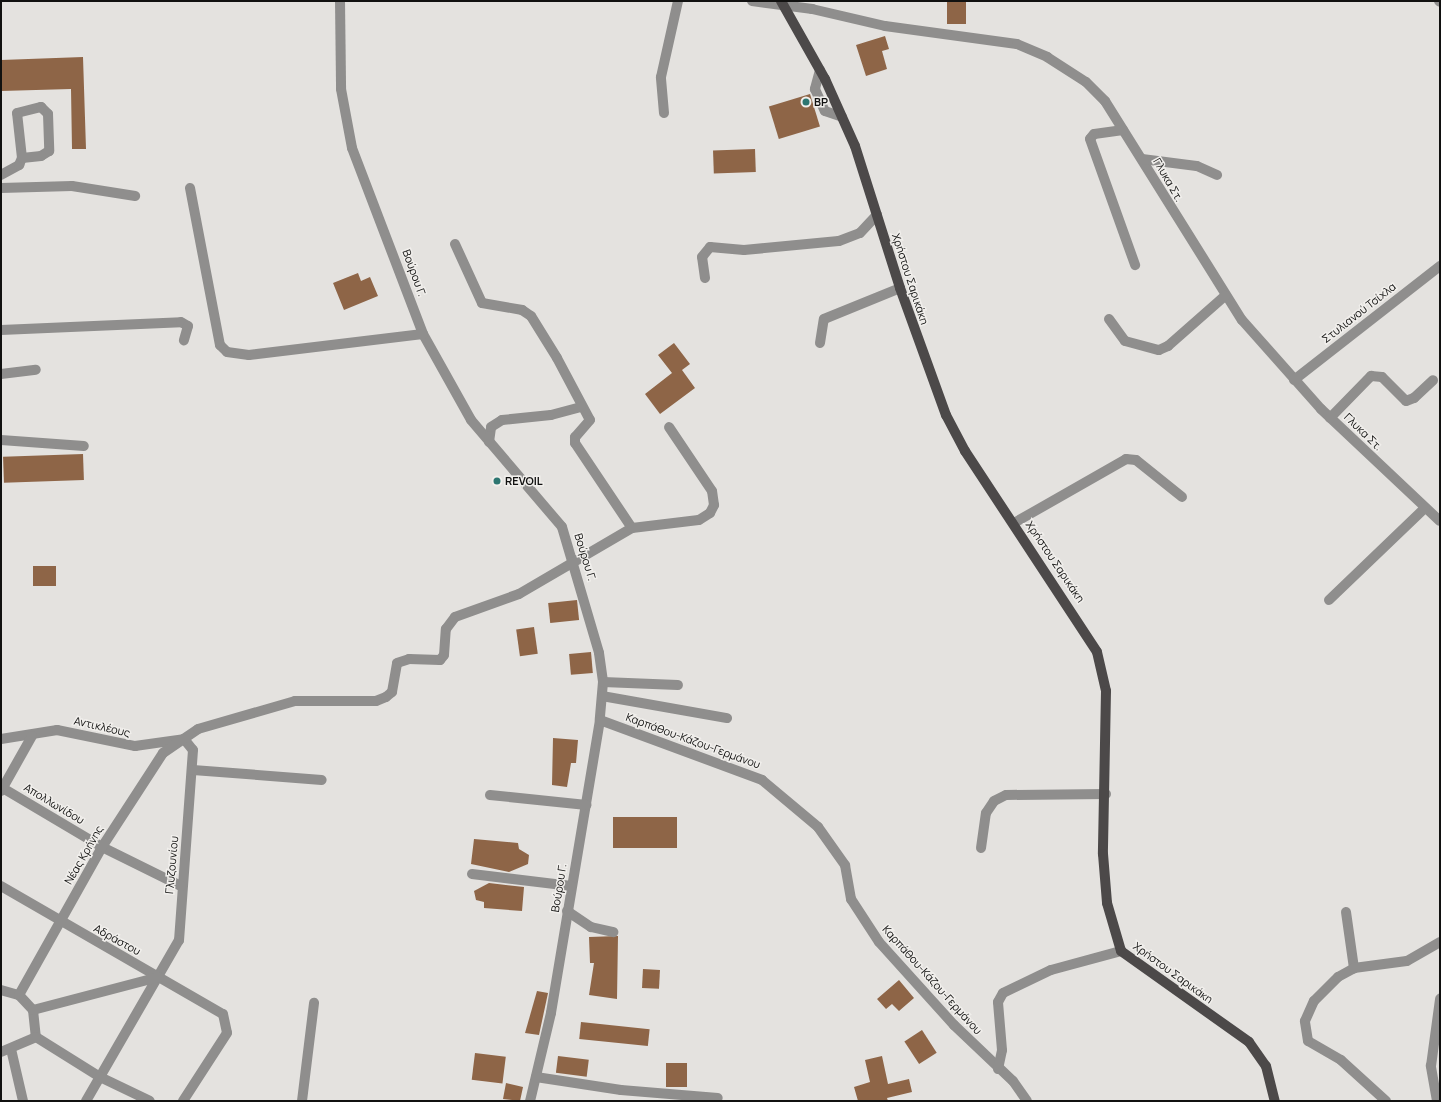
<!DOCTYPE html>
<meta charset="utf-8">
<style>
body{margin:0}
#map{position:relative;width:1441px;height:1102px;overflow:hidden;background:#e4e2df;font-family:Manrope,sans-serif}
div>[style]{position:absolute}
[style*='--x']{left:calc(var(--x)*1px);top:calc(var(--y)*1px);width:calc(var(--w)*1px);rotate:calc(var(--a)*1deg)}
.building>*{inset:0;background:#8e6547;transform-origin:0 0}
.minor>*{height:10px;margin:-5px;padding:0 5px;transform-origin:5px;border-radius:5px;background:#8f8e8d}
.major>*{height:10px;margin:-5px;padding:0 5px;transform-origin:5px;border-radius:5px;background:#4c4949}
.dots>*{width:11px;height:11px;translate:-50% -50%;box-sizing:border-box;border:2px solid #f1efec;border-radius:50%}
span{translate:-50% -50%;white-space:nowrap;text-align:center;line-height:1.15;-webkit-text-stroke:3px #f1efec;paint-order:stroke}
.poi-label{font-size:11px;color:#111110;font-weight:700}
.left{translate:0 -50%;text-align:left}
.street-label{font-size:11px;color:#111110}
.frame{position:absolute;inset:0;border:2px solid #111110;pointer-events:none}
</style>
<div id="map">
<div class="building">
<div style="left:947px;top:1px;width:19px;height:23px"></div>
<div style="clip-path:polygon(885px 36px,889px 49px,882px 51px,887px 69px,866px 76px,856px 45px)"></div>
<div style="clip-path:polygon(83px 57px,86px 149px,72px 149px,71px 89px,1px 91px,1px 60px)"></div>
<div style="left:810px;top:94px;width:34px;height:43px;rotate:73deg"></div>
<div style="left:755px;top:149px;width:23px;height:42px;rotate:88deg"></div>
<div style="clip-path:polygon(358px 273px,361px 281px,370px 277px,378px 296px,344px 310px,333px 283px)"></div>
<div style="clip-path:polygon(674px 343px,690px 364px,682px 370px,695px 388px,660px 414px,645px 394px,672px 373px,658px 355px)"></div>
<div style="left:83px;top:454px;width:26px;height:80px;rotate:88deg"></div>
<div style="left:56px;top:566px;width:20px;height:23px;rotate:90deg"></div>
<div style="left:577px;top:600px;width:20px;height:29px;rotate:84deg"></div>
<div style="left:534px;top:627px;width:27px;height:18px;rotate:82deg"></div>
<div style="left:591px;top:652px;width:21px;height:22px;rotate:85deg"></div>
<div style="clip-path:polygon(553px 738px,578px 740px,576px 763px,571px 763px,567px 787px,552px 785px)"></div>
<div style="left:613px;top:817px;width:64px;height:31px"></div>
<div style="clip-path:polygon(474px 839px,518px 843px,519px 849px,529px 855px,528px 864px,509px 872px,471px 864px)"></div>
<div style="clip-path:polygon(489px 883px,524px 887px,522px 911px,484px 908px,484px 902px,476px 900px,474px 891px)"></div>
<div style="clip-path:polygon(618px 936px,617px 999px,589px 995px,594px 963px,590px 963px,589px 937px)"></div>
<div style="left:643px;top:969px;width:17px;height:19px;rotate:3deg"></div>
<div style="clip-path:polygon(899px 980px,914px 998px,899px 1011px,892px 1004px,886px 1009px,877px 999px)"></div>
<div style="clip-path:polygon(537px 991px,548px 993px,539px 1035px,525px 1033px)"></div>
<div style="left:581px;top:1022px;width:69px;height:17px;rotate:6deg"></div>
<div style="left:922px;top:1030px;width:27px;height:21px;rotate:57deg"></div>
<div style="left:475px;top:1053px;width:31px;height:27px;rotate:7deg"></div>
<div style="left:558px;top:1056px;width:31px;height:17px;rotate:7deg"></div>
<div style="clip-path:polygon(882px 1056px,888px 1084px,909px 1079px,912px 1092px,887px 1098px,888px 1101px,858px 1101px,854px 1087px,870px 1082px,865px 1060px)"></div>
<div style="left:666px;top:1063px;width:21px;height:24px"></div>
<div style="clip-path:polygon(506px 1083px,523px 1087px,520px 1101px,503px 1099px)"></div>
</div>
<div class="minor">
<div style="--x:340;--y:1;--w:88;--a:89.3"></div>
<div style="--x:341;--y:89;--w:60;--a:79.4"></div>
<div style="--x:352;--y:148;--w:199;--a:69.1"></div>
<div style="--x:423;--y:334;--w:98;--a:60.8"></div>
<div style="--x:471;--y:420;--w:140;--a:49.6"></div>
<div style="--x:562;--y:527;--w:131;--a:73.6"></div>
<div style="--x:599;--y:653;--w:29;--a:82"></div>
<div style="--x:603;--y:682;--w:38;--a:95"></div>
<div style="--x:600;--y:720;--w:297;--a:99.5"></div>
<div style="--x:551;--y:1013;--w:90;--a:103.4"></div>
<div style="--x:752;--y:1;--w:61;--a:7.6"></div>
<div style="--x:812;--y:9;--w:75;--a:13.1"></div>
<div style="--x:885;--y:26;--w:133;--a:7.8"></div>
<div style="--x:1017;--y:44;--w:33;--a:23"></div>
<div style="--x:1047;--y:57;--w:46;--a:32.7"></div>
<div style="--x:1086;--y:82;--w:27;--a:45"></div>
<div style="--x:1105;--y:101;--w:258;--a:58"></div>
<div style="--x:1242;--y:320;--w:119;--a:48.4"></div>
<div style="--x:1321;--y:409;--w:163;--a:43.3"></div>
<div style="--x:1439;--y:1;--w:1;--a:45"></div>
<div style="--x:820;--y:70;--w:20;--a:105"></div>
<div style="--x:815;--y:89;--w:24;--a:66"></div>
<div style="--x:825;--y:111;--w:18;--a:19"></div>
<div style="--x:664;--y:113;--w:36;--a:-95"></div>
<div style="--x:661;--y:77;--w:78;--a:-77.4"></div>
<div style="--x:1123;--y:130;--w:29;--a:172"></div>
<div style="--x:1094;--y:134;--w:6;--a:129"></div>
<div style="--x:1090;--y:139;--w:134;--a:70.3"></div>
<div style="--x:1142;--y:159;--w:55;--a:7.3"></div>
<div style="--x:1197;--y:166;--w:22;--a:24"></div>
<div style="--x:1;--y:175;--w:21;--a:-29"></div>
<div style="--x:19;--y:165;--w:8;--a:-67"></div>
<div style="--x:22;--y:158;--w:45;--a:-96.3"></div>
<div style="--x:17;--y:113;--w:25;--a:-14"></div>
<div style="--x:41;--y:107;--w:10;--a:45"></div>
<div style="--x:48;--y:114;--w:37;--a:88"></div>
<div style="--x:49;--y:151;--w:9;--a:148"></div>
<div style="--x:41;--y:156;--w:19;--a:174"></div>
<div style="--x:1;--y:188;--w:71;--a:-1.6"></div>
<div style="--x:72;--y:186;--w:64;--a:9"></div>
<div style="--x:190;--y:188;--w:160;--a:79.2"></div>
<div style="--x:220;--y:345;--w:10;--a:45"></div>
<div style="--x:227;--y:352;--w:22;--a:8"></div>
<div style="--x:249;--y:355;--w:175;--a:-6.9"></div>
<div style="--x:455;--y:244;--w:65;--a:65.4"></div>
<div style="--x:482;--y:303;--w:41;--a:9.9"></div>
<div style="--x:522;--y:310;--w:11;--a:34"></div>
<div style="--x:531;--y:316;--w:49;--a:58.2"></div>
<div style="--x:557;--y:358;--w:70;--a:62"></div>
<div style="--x:590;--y:420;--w:23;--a:131"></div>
<div style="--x:575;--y:437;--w:6;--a:90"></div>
<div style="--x:575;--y:443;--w:102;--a:56.2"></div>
<div style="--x:705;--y:278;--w:21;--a:-98"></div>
<div style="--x:702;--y:257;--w:13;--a:-51"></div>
<div style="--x:710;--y:247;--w:34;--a:5"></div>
<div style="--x:744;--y:250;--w:95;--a:-5.4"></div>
<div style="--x:839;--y:241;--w:22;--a:-21"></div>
<div style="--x:860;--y:233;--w:25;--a:-47"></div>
<div style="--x:1109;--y:319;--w:27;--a:54"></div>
<div style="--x:1125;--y:341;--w:35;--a:15"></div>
<div style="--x:1159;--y:350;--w:10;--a:-24"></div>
<div style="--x:1168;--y:346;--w:76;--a:-41.3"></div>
<div style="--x:1;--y:330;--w:180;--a:-2.5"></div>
<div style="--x:181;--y:322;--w:8;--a:30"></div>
<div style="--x:188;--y:326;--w:15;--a:106"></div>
<div style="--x:820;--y:343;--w:24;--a:-81"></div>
<div style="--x:824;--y:319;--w:82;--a:-22.2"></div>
<div style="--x:1;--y:374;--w:35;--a:-7"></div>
<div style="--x:1294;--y:380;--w:185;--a:-38"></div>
<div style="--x:1330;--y:418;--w:59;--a:-45.7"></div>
<div style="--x:1371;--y:376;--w:11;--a:5"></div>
<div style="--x:1382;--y:377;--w:34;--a:45"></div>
<div style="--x:1406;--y:401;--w:9;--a:-21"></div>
<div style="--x:1414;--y:398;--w:26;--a:-43"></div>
<div style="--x:1;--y:440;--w:83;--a:4.1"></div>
<div style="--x:489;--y:442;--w:15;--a:-82"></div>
<div style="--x:491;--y:427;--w:13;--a:-32"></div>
<div style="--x:502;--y:420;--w:49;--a:-5.8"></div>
<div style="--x:551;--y:415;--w:31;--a:-15"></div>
<div style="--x:1014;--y:523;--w:129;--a:-29.7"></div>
<div style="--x:1126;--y:459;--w:10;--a:6"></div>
<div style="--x:1136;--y:460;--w:59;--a:38.8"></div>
<div style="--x:1329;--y:600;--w:133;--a:-43.8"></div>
<div style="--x:603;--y:682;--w:75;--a:2.3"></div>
<div style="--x:602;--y:696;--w:127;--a:10"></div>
<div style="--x:600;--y:720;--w:173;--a:20.3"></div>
<div style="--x:762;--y:780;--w:73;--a:40"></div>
<div style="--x:818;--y:827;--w:47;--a:54.6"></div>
<div style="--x:845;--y:865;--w:35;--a:80"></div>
<div style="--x:851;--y:899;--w:51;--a:56.9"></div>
<div style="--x:879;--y:942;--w:112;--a:47.9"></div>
<div style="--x:954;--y:1025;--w:81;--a:43.5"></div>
<div style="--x:1013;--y:1081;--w:24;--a:55"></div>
<div style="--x:1;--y:739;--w:57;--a:-9.1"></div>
<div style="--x:57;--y:730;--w:80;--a:11.6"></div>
<div style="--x:135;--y:746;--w:49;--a:-8.1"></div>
<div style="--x:184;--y:739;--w:14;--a:51"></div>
<div style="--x:193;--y:750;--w:191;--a:94.2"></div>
<div style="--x:179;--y:940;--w:186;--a:120"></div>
<div style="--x:193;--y:770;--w:129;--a:4.4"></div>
<div style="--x:1;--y:787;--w:117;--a:30.7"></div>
<div style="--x:102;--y:847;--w:88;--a:26.3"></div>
<div style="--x:1;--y:791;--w:63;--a:-60.6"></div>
<div style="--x:490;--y:795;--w:97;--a:5.9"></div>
<div style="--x:981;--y:848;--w:35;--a:-82"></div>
<div style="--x:986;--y:813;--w:14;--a:-56"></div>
<div style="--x:994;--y:801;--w:13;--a:-27"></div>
<div style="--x:1006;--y:795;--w:100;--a:-0.6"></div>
<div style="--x:472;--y:874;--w:100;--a:6.9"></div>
<div style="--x:1;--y:886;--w:256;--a:30"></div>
<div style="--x:223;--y:1014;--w:19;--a:78"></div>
<div style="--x:227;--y:1033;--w:81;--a:122.9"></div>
<div style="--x:567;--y:911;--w:29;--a:34"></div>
<div style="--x:591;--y:927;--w:23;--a:13"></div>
<div style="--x:1346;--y:912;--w:57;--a:81.9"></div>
<div style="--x:1;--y:990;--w:19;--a:16"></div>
<div style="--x:19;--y:995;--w:21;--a:47"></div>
<div style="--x:33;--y:1010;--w:27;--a:84"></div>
<div style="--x:36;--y:1037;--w:75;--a:32"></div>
<div style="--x:100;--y:1077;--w:55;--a:25.6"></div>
<div style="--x:19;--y:995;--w:170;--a:-60.7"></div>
<div style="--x:102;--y:847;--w:112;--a:-57"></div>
<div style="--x:163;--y:753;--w:42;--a:-34.4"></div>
<div style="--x:198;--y:729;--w:101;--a:-16.1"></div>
<div style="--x:295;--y:701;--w:81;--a:0"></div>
<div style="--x:376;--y:701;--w:11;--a:-22"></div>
<div style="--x:386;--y:697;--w:8;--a:-40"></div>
<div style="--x:392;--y:692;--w:29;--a:-80"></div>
<div style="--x:397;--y:663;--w:13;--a:-18"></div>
<div style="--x:409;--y:659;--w:31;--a:2"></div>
<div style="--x:440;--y:660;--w:6;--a:-51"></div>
<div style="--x:444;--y:655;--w:26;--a:-86"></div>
<div style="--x:446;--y:629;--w:15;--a:-53"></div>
<div style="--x:455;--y:617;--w:68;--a:-19.8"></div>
<div style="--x:519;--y:594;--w:131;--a:-30.3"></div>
<div style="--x:632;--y:528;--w:67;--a:-6.8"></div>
<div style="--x:699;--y:520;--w:13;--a:-32"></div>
<div style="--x:710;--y:513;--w:9;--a:-63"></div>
<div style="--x:714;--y:505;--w:14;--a:-98"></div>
<div style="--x:712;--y:491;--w:77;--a:-123.9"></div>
<div style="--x:33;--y:1010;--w:130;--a:-14.7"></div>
<div style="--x:11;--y:1049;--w:53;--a:77"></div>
<div style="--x:1;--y:1052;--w:38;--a:-23"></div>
<div style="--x:998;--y:1069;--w:19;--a:-78"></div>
<div style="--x:1002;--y:1050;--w:48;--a:-94.8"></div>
<div style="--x:998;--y:1002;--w:10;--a:-61"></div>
<div style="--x:1003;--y:993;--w:53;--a:-25.6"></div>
<div style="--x:1051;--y:970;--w:73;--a:-15.2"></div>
<div style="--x:536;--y:1077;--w:86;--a:8.7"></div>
<div style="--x:621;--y:1090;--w:97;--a:4.7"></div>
<div style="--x:302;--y:1101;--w:99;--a:-83"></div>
<div style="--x:1386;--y:1101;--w:61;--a:-137.7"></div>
<div style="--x:1341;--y:1060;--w:38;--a:-150"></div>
<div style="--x:1308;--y:1041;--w:20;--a:-99"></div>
<div style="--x:1305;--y:1021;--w:22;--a:-66"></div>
<div style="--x:1314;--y:1001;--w:34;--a:-45"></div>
<div style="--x:1338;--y:977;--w:18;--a:-29"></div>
<div style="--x:1354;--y:968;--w:53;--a:-7.5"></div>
<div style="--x:1407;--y:961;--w:38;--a:-30"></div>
<div style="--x:1437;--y:1101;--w:36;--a:-100"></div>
<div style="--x:1431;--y:1066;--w:68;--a:-82.3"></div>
</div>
<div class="major">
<div style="--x:781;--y:1;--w:90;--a:60.6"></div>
<div style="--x:825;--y:79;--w:73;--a:65.9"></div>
<div style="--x:855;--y:146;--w:149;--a:72.4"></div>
<div style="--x:900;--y:288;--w:135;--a:70.1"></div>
<div style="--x:946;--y:415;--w:41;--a:62.2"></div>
<div style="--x:965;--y:451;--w:240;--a:56.7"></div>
<div style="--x:1097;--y:652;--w:40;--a:77"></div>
<div style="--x:1106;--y:691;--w:163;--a:91.1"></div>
<div style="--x:1103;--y:854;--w:49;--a:85.3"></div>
<div style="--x:1107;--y:903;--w:50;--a:73.7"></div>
<div style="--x:1121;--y:951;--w:157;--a:35.4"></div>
<div style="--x:1249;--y:1042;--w:29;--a:55"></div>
<div style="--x:1266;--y:1066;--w:36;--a:76"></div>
</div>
<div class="dots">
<div style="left:806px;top:102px;background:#2d7671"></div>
<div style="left:497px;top:481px;background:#2d7671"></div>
</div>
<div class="poi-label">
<span class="left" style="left:814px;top:102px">BP</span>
<span class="left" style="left:505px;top:481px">REVOIL</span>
</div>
<div class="street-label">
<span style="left:1168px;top:180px;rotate:60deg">Γλυκα Στ.</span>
<span style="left:414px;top:273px;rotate:70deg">Βούρου Γ.</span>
<span style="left:910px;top:279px;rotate:72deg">Χρήστου Σαρικάκη</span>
<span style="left:1359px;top:313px;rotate:-38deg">Στυλιανού Τσίχλα</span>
<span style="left:1363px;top:432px;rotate:44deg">Γλυκα Στ.</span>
<span style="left:585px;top:557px;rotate:73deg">Βούρου Γ.</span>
<span style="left:1055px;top:562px;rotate:56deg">Χρήστου Σαρικάκη</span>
<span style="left:102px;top:727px;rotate:13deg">Αντικλέους</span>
<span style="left:693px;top:741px;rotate:20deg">Καρπάθου-Κάζου-Γερμάνου</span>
<span style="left:54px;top:804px;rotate:31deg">Απολλωνίδου</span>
<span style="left:84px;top:855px;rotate:-60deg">Νέας Κρήνης</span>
<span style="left:172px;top:865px;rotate:-85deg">Γλυζουνίου</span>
<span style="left:559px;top:888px;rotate:-81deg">Βούρου Γ.</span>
<span style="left:117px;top:940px;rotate:29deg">Αδράστου</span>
<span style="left:1173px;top:973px;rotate:36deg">Χρήστου Σαρικάκη</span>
<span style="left:932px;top:980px;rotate:48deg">Καρπάθου-Κάζου-Γερμάνου</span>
</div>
<div class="frame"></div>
</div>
